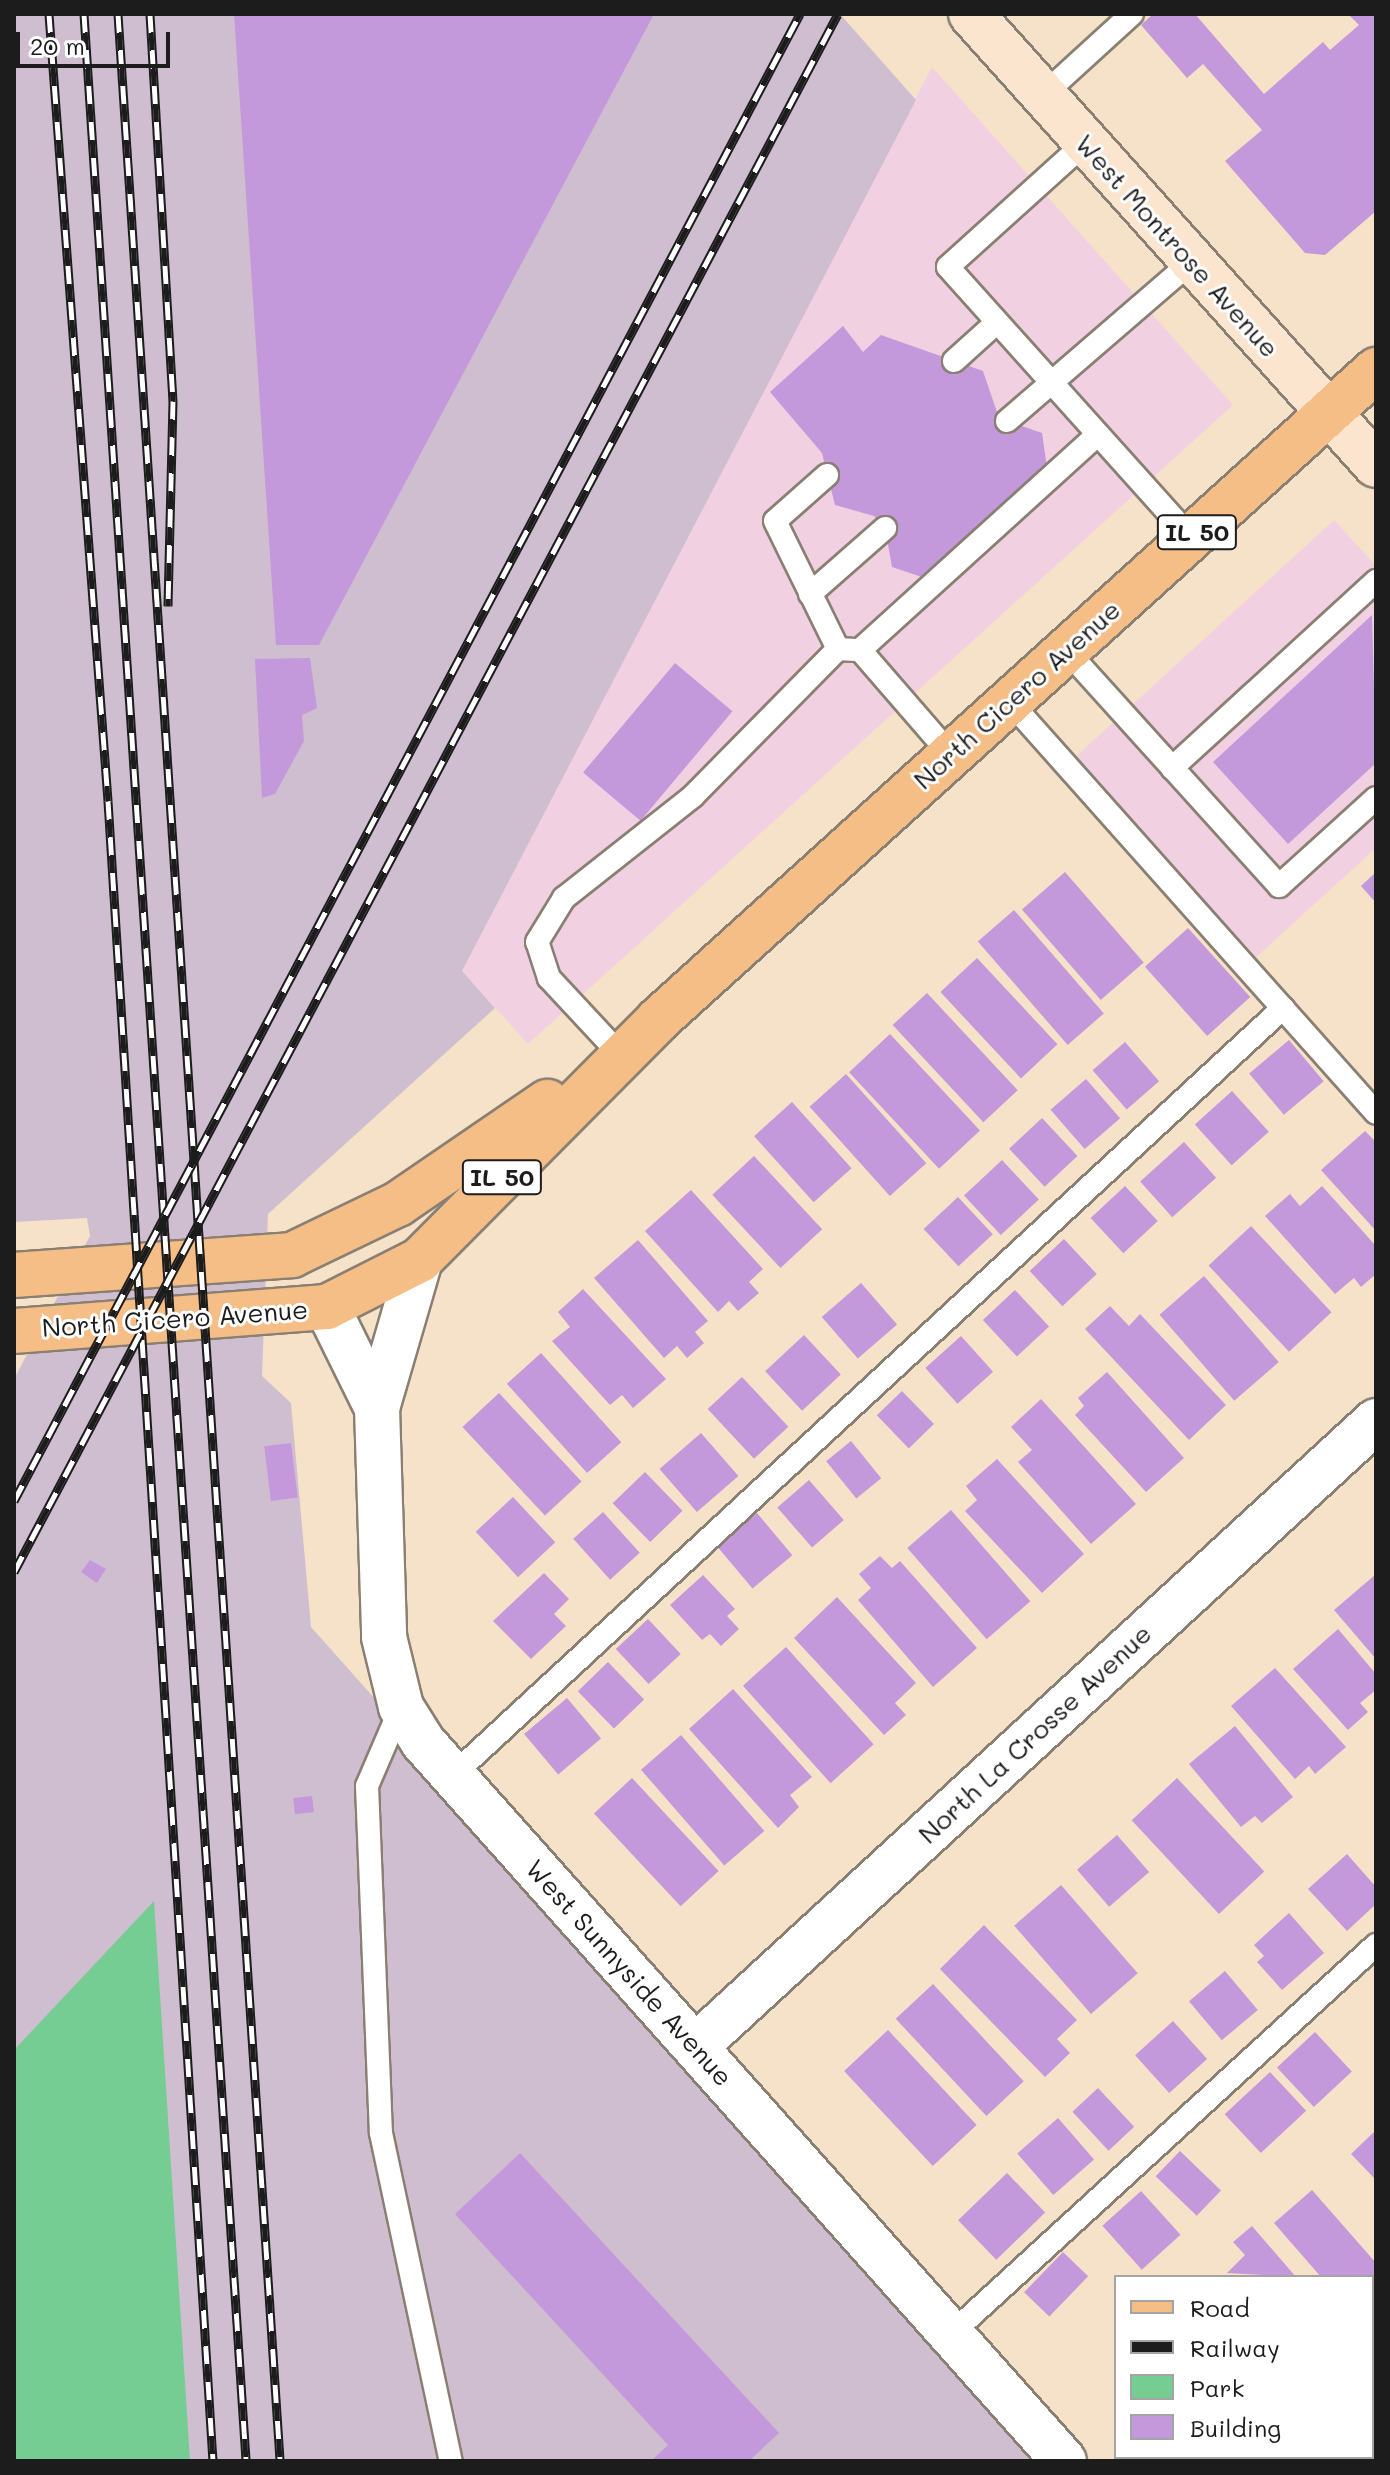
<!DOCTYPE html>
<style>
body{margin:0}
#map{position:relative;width:1390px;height:2475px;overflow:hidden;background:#f6e2c9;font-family:Mali,sans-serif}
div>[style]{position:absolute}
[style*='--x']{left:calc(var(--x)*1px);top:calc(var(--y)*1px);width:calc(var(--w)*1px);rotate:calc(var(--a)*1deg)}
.built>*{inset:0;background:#f1d0e2}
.industrial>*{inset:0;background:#cebed0}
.green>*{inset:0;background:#75cd93}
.building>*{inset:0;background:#c499db;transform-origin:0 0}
.roads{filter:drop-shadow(2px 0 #897f72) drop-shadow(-2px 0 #897f72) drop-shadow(0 2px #897f72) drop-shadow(0 -2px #897f72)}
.lane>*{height:22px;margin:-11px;padding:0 11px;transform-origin:11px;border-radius:11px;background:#fff}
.street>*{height:44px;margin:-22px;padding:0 22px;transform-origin:22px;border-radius:22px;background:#fff}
.secondary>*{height:44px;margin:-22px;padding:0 22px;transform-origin:22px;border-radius:22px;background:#fbe5cf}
.primary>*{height:44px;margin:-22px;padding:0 22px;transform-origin:22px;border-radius:22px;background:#f6be87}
.rail>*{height:9px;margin-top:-4.5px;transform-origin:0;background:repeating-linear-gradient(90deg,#fff 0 18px,#1c1c1c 0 36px);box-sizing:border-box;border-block:2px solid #1c1c1c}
span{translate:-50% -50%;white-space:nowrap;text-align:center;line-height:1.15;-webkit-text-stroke:6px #fff;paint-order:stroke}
.shield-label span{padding:2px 6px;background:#fff;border:2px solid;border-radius:6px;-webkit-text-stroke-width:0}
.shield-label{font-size:24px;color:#1c1c1c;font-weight:700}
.street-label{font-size:26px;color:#1c1c1c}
.frame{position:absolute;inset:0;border:16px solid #1c1c1c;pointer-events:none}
.legend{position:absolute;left:1114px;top:2275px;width:260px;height:184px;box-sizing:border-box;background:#fff;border:2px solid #a4a4a4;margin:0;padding:10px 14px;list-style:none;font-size:24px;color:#1c1c1c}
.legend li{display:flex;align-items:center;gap:16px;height:40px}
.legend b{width:40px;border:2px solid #a4a4a4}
.scale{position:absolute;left:16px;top:32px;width:154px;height:36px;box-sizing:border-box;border:4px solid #1c1c1c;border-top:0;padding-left:10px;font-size:24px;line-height:28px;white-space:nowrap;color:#1c1c1c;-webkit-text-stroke:6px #fff;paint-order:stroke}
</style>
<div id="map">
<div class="built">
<div style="clip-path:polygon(932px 67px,1233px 405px,528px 1044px,462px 971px)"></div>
<div style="clip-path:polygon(1334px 520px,1376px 566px,1376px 848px,1252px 961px,1070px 762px)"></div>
</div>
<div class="industrial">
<div style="clip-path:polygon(14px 14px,840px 14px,916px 100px,462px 971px,495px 1008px,268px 1214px,262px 1376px,291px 1403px,311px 1627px,1054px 2461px,14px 2461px,14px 1379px,90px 1236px,87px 1218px,14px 1222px)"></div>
</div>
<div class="green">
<div style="clip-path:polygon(154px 1901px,190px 2461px,14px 2461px,14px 2050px)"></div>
</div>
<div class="building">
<div style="clip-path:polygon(234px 14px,654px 14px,319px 645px,276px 645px)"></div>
<div style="clip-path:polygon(1153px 14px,1195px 14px,1264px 94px,1323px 42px,1330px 50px,1359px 25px,1348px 14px,1376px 14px,1376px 211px,1325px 255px,1305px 253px,1225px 161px,1262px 130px,1203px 64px,1187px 78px,1141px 25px)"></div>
<div style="clip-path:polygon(843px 326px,863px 352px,881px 335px,983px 371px,999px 418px,1042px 433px,1048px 474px,931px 580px,892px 567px,885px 528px,874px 516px,835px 505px,822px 453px,770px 392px)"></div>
<div style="clip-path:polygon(1372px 615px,1376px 763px,1288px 844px,1213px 762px)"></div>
<div style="clip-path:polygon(310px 658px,317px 708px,302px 715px,304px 741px,275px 794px,262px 798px,255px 659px)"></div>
<div style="left:675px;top:663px;width:75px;height:143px;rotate:40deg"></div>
<div style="left:1065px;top:872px;width:120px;height:57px;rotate:49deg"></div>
<div style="clip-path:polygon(1376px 872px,1376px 903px,1361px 886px)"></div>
<div style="left:1014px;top:910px;width:137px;height:48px;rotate:49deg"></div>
<div style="left:1188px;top:928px;width:93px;height:58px;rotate:48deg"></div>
<div style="left:977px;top:958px;width:118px;height:50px;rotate:47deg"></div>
<div style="left:927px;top:993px;width:133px;height:47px;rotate:47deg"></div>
<div style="left:890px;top:1034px;width:132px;height:56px;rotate:47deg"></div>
<div style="left:1289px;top:1040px;width:54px;height:52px;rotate:50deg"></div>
<div style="left:1125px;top:1042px;width:52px;height:43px;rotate:49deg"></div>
<div style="left:846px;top:1074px;width:120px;height:49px;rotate:48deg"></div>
<div style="left:1086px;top:1079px;width:52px;height:47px;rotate:49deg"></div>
<div style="left:1232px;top:1091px;width:55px;height:50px;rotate:48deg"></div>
<div style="left:792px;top:1102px;width:89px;height:51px;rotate:48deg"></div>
<div style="left:1042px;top:1118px;width:52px;height:45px;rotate:47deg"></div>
<div style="clip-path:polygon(1365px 1131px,1376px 1142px,1376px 1231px,1321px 1170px)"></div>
<div style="left:1184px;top:1142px;width:48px;height:59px;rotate:48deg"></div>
<div style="left:754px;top:1156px;width:100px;height:57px;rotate:47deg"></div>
<div style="left:1002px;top:1160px;width:54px;height:52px;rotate:47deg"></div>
<div style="left:1125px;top:1186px;width:48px;height:47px;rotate:47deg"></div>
<div style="clip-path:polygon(1322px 1186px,1376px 1246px,1376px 1274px,1361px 1287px,1354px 1278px,1335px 1294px,1265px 1216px,1290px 1194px,1300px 1206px)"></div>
<div style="clip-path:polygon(691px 1190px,763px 1269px,749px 1282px,759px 1293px,738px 1311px,729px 1301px,718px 1312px,645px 1231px)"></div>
<div style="left:958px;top:1197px;width:51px;height:47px;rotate:47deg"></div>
<div style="left:1251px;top:1226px;width:118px;height:58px;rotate:47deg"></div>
<div style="left:1064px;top:1239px;width:48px;height:47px;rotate:47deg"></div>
<div style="clip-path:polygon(638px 1240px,708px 1321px,695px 1332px,704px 1343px,687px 1358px,677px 1346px,664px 1358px,594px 1278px)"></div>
<div style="left:1204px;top:1276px;width:114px;height:59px;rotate:49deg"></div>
<div style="left:861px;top:1283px;width:55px;height:52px;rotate:49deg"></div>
<div style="clip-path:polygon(583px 1289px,666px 1379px,633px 1408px,622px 1395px,610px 1405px,552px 1341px,570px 1327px,558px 1312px)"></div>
<div style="left:1015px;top:1290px;width:50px;height:44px;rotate:47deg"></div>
<div style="clip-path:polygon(1110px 1306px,1129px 1326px,1140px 1314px,1226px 1405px,1189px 1440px,1085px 1329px)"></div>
<div style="left:804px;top:1335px;width:54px;height:53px;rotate:47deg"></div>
<div style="left:961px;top:1336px;width:48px;height:48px;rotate:48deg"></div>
<div style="left:541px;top:1353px;width:120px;height:46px;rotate:48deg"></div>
<div style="clip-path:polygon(1107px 1372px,1184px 1458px,1146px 1492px,1075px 1415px,1084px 1406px,1078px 1398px)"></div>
<div style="left:742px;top:1377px;width:68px;height:47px;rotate:47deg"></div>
<div style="left:902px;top:1391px;width:46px;height:35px;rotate:46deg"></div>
<div style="left:499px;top:1393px;width:121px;height:50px;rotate:47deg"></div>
<div style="clip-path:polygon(1041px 1399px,1136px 1504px,1091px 1544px,1018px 1462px,1032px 1450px,1011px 1427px)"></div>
<div style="left:701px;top:1433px;width:57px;height:55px;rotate:49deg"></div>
<div style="left:851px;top:1441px;width:48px;height:32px;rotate:51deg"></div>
<div style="left:291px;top:1443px;width:55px;height:27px;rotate:83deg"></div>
<div style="clip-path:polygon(997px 1459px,1084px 1554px,1042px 1593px,965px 1511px,977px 1500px,966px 1486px)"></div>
<div style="left:645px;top:1472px;width:54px;height:45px;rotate:46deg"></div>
<div style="left:809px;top:1480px;width:53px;height:42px;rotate:49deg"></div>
<div style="left:513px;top:1497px;width:62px;height:51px;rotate:47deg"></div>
<div style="left:951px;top:1510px;width:121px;height:58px;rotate:49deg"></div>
<div style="left:603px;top:1512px;width:55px;height:40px;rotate:48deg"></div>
<div style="left:757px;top:1513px;width:55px;height:52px;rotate:50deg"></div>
<div style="clip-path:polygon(880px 1556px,892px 1568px,900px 1561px,977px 1648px,933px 1687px,858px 1600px,871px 1588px,859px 1574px)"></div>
<div style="clip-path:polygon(90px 1560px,106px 1569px,97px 1583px,81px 1572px)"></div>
<div style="clip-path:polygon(544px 1573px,569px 1599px,554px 1614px,566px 1626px,531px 1659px,493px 1621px)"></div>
<div style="clip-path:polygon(1376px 1574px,1376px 1659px,1334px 1610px)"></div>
<div style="clip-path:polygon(703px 1575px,735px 1609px,727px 1616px,739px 1629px,721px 1646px,710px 1634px,702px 1640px,670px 1605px)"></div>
<div style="clip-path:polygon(837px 1597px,916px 1683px,895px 1703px,906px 1715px,884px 1735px,794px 1638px)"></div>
<div style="left:648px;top:1619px;width:48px;height:44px;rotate:47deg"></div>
<div style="clip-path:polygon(1338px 1629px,1376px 1674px,1376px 1690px,1360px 1703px,1368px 1712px,1348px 1730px,1293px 1669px)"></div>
<div style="left:786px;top:1647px;width:131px;height:58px;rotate:48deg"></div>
<div style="left:608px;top:1662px;width:52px;height:42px;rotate:46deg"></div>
<div style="clip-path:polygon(1275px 1668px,1346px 1747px,1315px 1774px,1309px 1766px,1295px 1779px,1231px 1706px)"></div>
<div style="clip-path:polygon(733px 1689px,812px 1777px,790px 1795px,799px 1807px,778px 1828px,689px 1729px)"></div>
<div style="left:567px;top:1698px;width:53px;height:56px;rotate:50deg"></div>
<div style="clip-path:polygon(1235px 1726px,1293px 1797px,1262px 1823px,1255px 1816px,1241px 1827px,1189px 1764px)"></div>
<div style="left:681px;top:1735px;width:127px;height:53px;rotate:49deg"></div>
<div style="left:632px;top:1778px;width:127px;height:52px;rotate:47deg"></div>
<div style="left:1177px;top:1778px;width:128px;height:62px;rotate:47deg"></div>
<div style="left:312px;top:1796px;width:16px;height:19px;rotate:83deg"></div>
<div style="left:1117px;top:1835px;width:49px;height:53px;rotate:49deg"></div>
<div style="clip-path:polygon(1347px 1854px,1376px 1887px,1376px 1904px,1347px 1931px,1308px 1889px)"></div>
<div style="left:1061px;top:1885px;width:117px;height:62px;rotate:49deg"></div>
<div style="clip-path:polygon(1289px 1913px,1324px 1953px,1282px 1990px,1257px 1962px,1264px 1956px,1254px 1945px)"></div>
<div style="clip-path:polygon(984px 1925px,1077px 2020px,1057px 2039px,1070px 2053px,1045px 2077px,940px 1969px)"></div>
<div style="left:1225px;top:1971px;width:51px;height:47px;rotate:50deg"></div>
<div style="left:933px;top:1984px;width:133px;height:51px;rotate:47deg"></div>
<div style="left:1173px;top:2021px;width:51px;height:51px;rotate:48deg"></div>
<div style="left:888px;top:2030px;width:130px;height:60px;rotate:47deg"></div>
<div style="left:1315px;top:2032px;width:54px;height:52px;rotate:47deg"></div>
<div style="left:1270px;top:2072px;width:53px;height:62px;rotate:47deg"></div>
<div style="left:1098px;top:2088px;width:53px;height:35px;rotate:47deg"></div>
<div style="left:1058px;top:2118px;width:55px;height:54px;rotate:49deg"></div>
<div style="clip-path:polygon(1376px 2130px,1376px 2180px,1351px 2154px)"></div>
<div style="left:1180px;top:2151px;width:57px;height:35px;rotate:44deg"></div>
<div style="clip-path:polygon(520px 2153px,779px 2433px,749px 2461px,651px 2461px,668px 2445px,455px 2214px)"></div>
<div style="left:1007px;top:2173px;width:55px;height:68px;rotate:46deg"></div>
<div style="clip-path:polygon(1312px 2190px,1376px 2263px,1372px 2292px,1372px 2277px,1321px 2277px,1274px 2223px)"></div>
<div style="left:1141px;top:2191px;width:59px;height:52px;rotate:48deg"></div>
<div style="clip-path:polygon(1252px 2226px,1296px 2277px,1227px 2273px,1245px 2255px,1233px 2242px)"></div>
<div style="left:1063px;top:2252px;width:35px;height:56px;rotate:44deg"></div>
</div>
<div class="roads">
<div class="lane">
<div style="--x:1041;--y:97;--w:123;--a:-42.4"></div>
<div style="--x:1084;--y:144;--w:183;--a:137.9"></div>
<div style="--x:948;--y:267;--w:364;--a:48.1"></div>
<div style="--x:954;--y:361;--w:58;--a:-42.2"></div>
<div style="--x:1007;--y:421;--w:243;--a:-40.8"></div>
<div style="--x:827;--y:475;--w:69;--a:138.5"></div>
<div style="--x:775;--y:521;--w:143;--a:63.8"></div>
<div style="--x:810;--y:594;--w:100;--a:-41.3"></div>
<div style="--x:860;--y:650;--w:321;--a:-42.2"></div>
<div style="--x:1066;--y:650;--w:318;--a:47.9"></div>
<div style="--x:1279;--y:886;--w:131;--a:-42.2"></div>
<div style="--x:1010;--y:702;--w:550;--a:48.31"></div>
<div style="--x:1172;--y:768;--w:277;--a:-42.5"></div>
<div style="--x:617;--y:1051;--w:100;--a:-133"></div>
<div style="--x:549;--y:978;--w:38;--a:-108"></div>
<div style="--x:537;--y:942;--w:52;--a:-58.5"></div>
<div style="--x:564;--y:898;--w:164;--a:-38.3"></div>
<div style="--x:693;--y:796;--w:206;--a:-45.4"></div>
<div style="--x:838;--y:649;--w:22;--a:3"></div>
<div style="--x:860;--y:650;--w:139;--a:49.1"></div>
<div style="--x:401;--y:1707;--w:86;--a:113.3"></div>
<div style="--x:367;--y:1786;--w:347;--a:87.7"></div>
<div style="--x:381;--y:2133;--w:335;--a:78"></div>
<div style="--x:453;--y:1775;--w:1130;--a:-42.74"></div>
<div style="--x:951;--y:2334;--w:576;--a:-42.47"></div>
</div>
<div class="street">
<div style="--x:420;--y:1260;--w:154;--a:106.2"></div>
<div style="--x:377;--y:1408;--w:229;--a:88.2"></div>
<div style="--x:384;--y:1637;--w:72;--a:76.3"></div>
<div style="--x:401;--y:1707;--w:41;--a:57.8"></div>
<div style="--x:423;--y:1742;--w:963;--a:48.28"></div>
<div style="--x:327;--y:1307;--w:113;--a:63.7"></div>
<div style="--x:695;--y:2047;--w:925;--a:-42.59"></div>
</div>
<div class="secondary">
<div style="--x:971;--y:14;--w:606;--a:48.08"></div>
</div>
<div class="primary">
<div style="--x:14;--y:1275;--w:279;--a:-4.1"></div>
<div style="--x:292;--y:1255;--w:118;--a:-25.7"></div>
<div style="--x:398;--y:1204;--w:181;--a:-34.4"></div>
<div style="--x:14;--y:1331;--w:314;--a:-4.4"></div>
<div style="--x:327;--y:1307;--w:104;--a:-26.8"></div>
<div style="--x:420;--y:1260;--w:338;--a:-45.2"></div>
<div style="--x:658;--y:1020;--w:969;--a:-42.15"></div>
</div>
</div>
<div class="rail">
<div style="--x:49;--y:14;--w:789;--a:85.71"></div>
<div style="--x:108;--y:801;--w:1663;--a:86.38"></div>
<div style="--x:84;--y:14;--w:2452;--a:86.21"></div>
<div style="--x:118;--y:14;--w:2452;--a:86.21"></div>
<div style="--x:150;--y:14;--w:388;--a:86.6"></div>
<div style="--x:173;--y:401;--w:205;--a:91.4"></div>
<div style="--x:14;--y:1501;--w:1682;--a:-62.14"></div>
<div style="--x:14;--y:1572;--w:1762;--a:-62.13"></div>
</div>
<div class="shield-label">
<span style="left:1197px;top:532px">IL 50</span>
<span style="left:502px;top:1177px">IL 50</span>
</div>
<div class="street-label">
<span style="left:1177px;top:246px;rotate:48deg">West Montrose Avenue</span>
<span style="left:1017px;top:695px;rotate:-42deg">North Cicero Avenue</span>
<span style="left:175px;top:1319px;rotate:-4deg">North Cicero Avenue</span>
<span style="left:1035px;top:1734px;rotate:-43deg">North La Crosse Avenue</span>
<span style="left:629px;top:1973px;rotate:48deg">West Sunnyside Avenue</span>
</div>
<div class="frame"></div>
<ul class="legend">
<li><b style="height:10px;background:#f6be87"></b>Road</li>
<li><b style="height:10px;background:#1c1c1c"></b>Railway</li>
<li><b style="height:22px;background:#75cd93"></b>Park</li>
<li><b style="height:22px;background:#c499db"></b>Building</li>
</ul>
<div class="scale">20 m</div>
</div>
